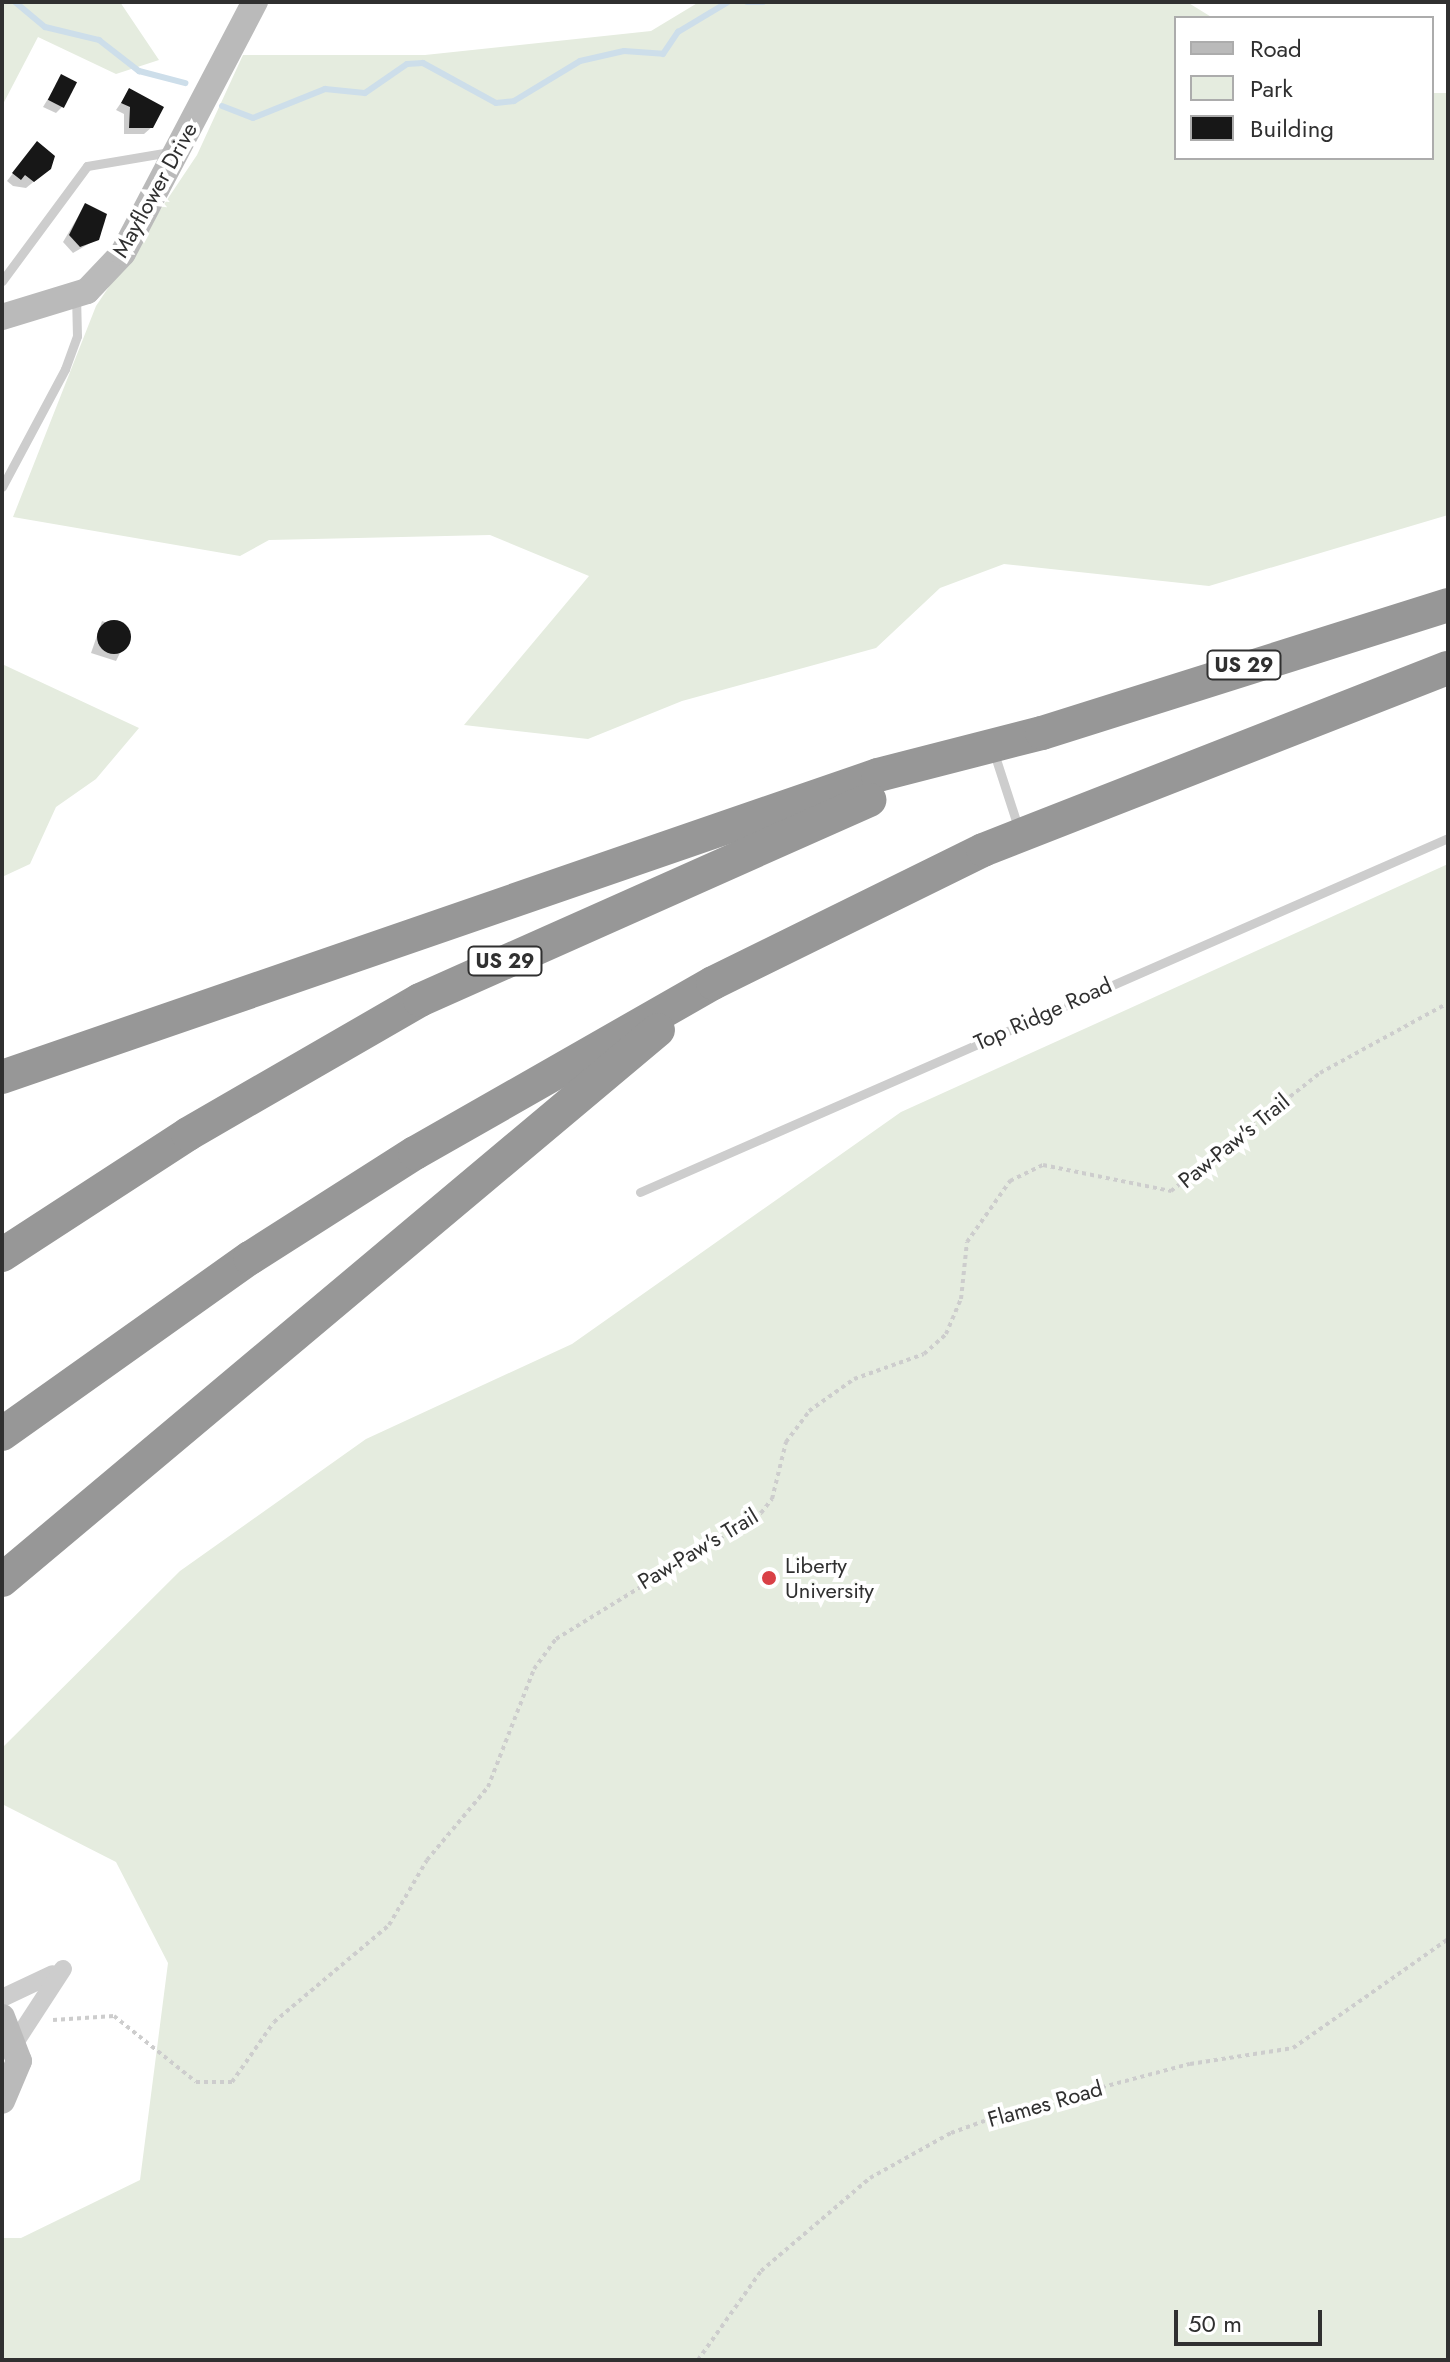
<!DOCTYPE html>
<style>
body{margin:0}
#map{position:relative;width:1450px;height:2362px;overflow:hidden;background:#fff;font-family:Jost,sans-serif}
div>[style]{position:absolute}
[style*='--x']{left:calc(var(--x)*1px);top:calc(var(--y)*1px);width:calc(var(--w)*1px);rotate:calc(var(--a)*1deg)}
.green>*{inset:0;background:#e5ecdf}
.shadow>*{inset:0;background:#0003}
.stream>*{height:6px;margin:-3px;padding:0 3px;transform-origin:3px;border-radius:3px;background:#cddeea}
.building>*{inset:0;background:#171717;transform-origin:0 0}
.round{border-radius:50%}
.path>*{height:4px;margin-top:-2px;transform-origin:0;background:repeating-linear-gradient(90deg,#cdcdcd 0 4px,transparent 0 8px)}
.lane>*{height:9px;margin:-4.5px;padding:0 4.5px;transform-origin:4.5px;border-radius:4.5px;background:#cdcdcd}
.street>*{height:18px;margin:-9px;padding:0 9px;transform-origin:9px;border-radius:9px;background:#cdcdcd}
.secondary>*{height:26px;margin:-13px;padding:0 13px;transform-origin:13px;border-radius:13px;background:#bababa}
.highway>*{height:34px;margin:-17px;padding:0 17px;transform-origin:17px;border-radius:17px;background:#979797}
.dots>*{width:22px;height:22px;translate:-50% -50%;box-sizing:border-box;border:4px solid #fff;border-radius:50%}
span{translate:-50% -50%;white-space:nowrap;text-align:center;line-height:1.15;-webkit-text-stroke:8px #fff;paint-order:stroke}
.shield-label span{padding:2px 6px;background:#fff;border:2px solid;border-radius:6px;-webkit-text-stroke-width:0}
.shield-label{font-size:20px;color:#303030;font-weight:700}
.street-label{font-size:22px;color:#303030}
.poi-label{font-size:22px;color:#303030}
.left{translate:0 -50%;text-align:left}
.frame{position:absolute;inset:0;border:4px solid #303030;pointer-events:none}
.legend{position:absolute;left:1174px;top:16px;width:260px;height:144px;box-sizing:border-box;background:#fff;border:2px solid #acacac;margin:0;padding:10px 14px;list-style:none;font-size:24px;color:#303030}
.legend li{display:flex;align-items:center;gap:16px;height:40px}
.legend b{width:40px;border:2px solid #acacac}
.scale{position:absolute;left:1174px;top:2310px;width:148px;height:36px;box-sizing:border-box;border:4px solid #303030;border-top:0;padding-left:10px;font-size:24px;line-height:28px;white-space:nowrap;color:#303030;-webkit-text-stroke:6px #fff;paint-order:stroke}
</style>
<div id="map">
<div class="green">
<div style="clip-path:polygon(2px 2px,120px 2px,159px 60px,116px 74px,38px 37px,2px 106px)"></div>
<div style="clip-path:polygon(699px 2px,1187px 2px,1213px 18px,1176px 18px,1176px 158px,1432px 158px,1432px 93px,1448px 93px,1448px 515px,1209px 586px,1004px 564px,940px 588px,876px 648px,682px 701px,588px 739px,464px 725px,589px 576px,490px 535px,269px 540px,240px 556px,13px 517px,96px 306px,197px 155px,243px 55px,425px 55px,651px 31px)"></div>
<div style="clip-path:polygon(2px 664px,139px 728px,96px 779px,56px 807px,30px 864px,2px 877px)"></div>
<div style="clip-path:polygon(1448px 864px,1448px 2360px,2px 2360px,2px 2238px,21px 2238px,140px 2180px,168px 1963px,116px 1862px,2px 1804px,2px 1748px,180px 1571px,366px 1439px,572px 1344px,901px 1112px)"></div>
</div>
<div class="shadow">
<div style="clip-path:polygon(62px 76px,62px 107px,56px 113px,43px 107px)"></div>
<div style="clip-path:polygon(129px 91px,152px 127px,144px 134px,124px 134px,124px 114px,116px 110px)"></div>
<div style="clip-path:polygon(31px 150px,42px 175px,26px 188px,13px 186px,7px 181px)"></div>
<div style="clip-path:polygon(85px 205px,97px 239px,73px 253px,63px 242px)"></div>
<div style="clip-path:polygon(102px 621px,131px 631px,116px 661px,91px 653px)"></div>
</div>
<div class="stream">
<div style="--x:15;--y:2;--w:39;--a:40"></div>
<div style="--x:45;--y:27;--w:56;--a:13.5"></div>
<div style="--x:99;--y:40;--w:51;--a:37.8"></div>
<div style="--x:139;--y:71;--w:48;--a:14.6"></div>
<div style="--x:747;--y:2;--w:16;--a:0"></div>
<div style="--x:222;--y:106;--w:33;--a:21"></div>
<div style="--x:253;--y:118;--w:78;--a:-21.9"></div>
<div style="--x:325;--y:89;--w:40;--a:5.7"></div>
<div style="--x:365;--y:93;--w:51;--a:-34.6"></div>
<div style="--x:407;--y:64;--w:16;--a:-4"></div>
<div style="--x:423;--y:63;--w:83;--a:28.7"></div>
<div style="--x:496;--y:103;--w:18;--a:-6"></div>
<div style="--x:514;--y:101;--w:77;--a:-31.2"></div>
<div style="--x:580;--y:61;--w:45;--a:-12.8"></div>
<div style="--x:624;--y:51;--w:39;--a:4"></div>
<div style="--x:663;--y:54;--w:27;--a:-56"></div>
<div style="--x:678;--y:32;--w:58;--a:-31"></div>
</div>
<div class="building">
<div style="left:61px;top:74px;width:18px;height:29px;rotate:27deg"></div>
<div style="clip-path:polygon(129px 88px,164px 107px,153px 128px,129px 128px,130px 107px,121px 103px)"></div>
<div style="clip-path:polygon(37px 141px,55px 156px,51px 169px,34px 182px,25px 175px,21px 180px,12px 173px)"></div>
<div style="clip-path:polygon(85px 203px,107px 214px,99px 240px,80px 247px,69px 235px)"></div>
<div class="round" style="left:97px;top:620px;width:34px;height:34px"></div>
</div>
<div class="path">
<div style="--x:53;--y:2020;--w:61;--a:-3.8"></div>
<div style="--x:114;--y:2016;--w:105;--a:38.8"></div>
<div style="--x:196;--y:2082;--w:36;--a:0"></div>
<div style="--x:232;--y:2082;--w:73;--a:-55"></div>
<div style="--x:274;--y:2022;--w:150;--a:-40.1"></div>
<div style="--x:389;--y:1925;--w:75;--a:-59.7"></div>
<div style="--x:427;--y:1860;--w:95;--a:-50.1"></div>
<div style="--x:488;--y:1787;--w:127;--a:-68.7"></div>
<div style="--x:534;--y:1669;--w:37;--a:-54"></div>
<div style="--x:556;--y:1639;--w:241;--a:-31.6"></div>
<div style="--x:761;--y:1513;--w:18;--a:-52"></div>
<div style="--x:772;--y:1499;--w:59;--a:-76.2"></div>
<div style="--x:786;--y:1442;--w:39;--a:-53"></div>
<div style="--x:809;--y:1411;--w:55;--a:-35.4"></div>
<div style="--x:854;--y:1379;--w:74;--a:-19.7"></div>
<div style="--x:924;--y:1354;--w:30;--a:-42"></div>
<div style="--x:946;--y:1334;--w:38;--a:-67"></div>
<div style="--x:961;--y:1299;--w:57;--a:-84"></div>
<div style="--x:967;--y:1242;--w:75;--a:-54.8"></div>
<div style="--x:1010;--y:1181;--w:37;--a:-26"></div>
<div style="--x:1043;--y:1165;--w:131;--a:11.5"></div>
<div style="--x:1171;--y:1191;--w:190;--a:-38.4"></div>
<div style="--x:1320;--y:1073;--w:146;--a:-28.7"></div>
<div style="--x:698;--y:2360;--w:109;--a:-54.7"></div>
<div style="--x:761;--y:2271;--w:143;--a:-40.5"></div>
<div style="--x:870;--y:2178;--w:93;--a:-29.1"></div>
<div style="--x:951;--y:2133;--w:62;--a:-19.9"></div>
<div style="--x:1009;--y:2112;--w:187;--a:-14.9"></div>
<div style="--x:1190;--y:2064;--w:104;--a:-8.8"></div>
<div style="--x:1293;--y:2048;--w:189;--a:-35.1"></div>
</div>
<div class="lane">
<div style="--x:2;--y:281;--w:143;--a:-53.5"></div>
<div style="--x:87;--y:166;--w:84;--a:-9.6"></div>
<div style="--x:2;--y:487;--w:134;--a:-61.9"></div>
<div style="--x:65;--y:369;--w:35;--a:-70"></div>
<div style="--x:77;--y:336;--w:40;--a:-91.4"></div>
<div style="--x:994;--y:753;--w:81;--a:72"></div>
<div style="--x:640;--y:1192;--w:882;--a:-23.66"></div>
</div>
<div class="street">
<div style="--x:2;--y:1998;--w:56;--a:-25.2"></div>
<div style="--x:16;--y:2041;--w:86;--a:-56.9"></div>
</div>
<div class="secondary">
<div style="--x:2;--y:317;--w:89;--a:-17"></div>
<div style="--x:87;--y:291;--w:52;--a:-46.5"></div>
<div style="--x:123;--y:253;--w:284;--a:-62.3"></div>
<div style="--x:2;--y:2017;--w:47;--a:68.9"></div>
<div style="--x:19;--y:2061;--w:43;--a:113"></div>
</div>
<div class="highway">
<div style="--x:2;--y:1077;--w:927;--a:-19.02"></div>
<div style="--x:878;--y:775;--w:169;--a:-14.4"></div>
<div style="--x:1042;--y:733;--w:426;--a:-17.5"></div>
<div style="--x:2;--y:1255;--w:222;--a:-33"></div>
<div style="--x:188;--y:1134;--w:268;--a:-30"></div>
<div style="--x:420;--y:1000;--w:492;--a:-24"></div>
<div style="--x:2;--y:1434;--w:304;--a:-35.4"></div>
<div style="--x:250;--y:1258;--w:196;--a:-32.5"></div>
<div style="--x:415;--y:1153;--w:343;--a:-29.7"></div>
<div style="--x:713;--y:983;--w:301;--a:-26.2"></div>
<div style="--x:983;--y:850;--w:499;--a:-21.4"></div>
<div style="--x:2;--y:1580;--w:856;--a:-39.98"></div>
</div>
<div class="dots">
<div style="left:769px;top:1578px;background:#d94046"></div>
</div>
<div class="shield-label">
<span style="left:1244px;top:665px">US 29</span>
<span style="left:505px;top:961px">US 29</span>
</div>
<div class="street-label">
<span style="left:155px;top:190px;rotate:-61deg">Mayflower Drive</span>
<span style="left:1043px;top:1014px;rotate:-24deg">Top Ridge Road</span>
<span style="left:1234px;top:1141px;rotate:-39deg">Paw-Paw's Trail</span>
<span style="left:698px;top:1549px;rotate:-31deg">Paw-Paw's Trail</span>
<span style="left:1045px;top:2104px;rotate:-16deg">Flames Road</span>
</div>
<div class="poi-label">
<span class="left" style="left:785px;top:1578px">Liberty<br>University</span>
</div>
<div class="frame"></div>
<ul class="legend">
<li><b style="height:10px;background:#bababa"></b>Road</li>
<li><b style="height:22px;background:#e5ecdf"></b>Park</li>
<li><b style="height:22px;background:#171717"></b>Building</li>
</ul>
<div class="scale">50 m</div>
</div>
